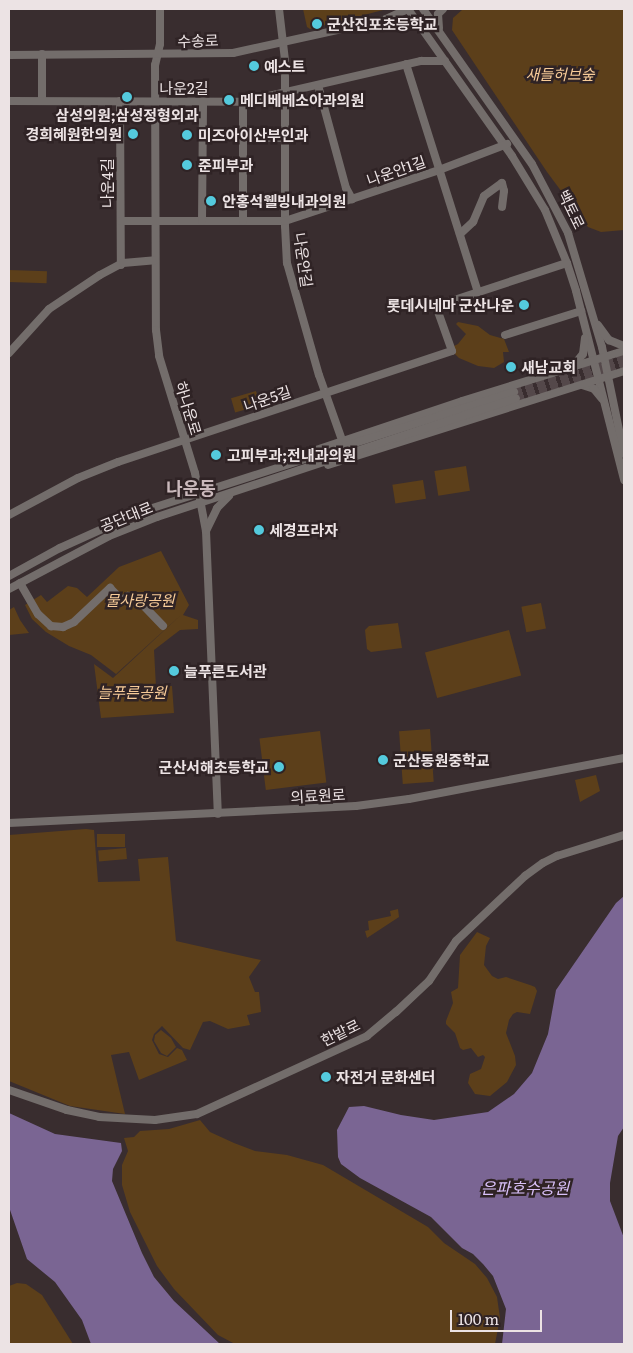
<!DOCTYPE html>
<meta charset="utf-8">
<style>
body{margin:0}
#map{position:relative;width:633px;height:1353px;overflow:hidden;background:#392d2f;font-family:Literata,"Noto Sans KR",serif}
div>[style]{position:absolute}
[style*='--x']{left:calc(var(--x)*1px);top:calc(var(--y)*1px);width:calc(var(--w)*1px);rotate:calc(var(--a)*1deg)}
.green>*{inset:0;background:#5c3f1a;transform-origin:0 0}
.water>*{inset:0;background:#7a6593}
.minor-tunnel>*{height:8px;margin-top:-4px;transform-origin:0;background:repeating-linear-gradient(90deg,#54484a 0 8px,transparent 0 12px)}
.minor>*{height:8px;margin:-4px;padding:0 4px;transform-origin:4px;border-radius:4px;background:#736d6b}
.dots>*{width:14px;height:14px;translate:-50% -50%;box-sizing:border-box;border:2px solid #2f2325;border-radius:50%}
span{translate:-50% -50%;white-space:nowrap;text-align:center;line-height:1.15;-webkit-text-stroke:5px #2f2325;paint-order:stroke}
.poi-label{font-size:15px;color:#ece3e4;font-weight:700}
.left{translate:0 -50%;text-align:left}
.right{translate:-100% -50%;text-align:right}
.street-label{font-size:15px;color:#ece3e4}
.park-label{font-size:15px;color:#f7cb98;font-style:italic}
.water-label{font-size:16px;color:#d9c0f9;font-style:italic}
.quarter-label{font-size:18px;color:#cab9bc;font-weight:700}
.frame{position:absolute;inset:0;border:10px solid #ece3e4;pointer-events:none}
.scale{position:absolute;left:450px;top:1310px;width:92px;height:22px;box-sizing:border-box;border:2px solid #ece3e4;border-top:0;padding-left:6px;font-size:15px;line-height:18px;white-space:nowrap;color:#ece3e4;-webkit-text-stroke:4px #2f2325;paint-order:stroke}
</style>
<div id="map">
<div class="green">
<div style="clip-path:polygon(303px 9px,387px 9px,310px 29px,307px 27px)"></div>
<div style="clip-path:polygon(470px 9px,624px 9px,624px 230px,601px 232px,588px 227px,547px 172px,452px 30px,453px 18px,462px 10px)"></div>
<div style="left:9px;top:270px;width:38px;height:12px;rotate:2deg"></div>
<div style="clip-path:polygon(458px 322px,478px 326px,490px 335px,504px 339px,509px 352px,503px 352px,504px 362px,494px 368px,478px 366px,459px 358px,454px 353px,454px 346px,458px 344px,466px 334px,456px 324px)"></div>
<div style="left:256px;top:391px;width:15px;height:26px;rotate:74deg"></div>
<div style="left:466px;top:466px;width:25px;height:32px;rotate:81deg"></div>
<div style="left:423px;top:480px;width:19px;height:31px;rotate:81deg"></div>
<div style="clip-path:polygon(161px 551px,189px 605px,183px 615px,198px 620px,198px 629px,180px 630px,154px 650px,156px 687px,172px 686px,174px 713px,101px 718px,94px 664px,113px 678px,182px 614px,116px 674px,91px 655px,69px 646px,46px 632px,32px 619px,25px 605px,41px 595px,47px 602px,68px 586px,77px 588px,87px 597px,119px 567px)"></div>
<div style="left:541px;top:603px;width:26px;height:20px;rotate:79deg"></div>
<div style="clip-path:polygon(14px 607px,20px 620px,29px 633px,9px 635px,9px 610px)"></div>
<div style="clip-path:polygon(398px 623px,402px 648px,371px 652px,367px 649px,365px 630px,369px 626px)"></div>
<div style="left:509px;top:630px;width:47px;height:87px;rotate:75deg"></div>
<div style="left:430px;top:729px;width:53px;height:31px;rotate:86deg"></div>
<div style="left:320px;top:731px;width:52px;height:61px;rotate:83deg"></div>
<div style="clip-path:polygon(596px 775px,600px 791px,580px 802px,575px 780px)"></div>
<div style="clip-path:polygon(86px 829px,94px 830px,98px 882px,140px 881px,138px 859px,168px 857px,176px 941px,261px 960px,249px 977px,255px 992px,259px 992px,261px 1012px,247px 1015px,250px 1025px,228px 1029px,210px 1021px,203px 1022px,190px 1050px,183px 1048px,162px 1026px,154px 1034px,152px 1040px,159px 1054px,168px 1057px,177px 1048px,182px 1050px,187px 1060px,139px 1080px,129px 1052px,111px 1055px,125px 1114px,70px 1106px,9px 1081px,9px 835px)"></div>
<div style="left:125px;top:834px;width:13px;height:28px;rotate:90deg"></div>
<div style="left:126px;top:848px;width:11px;height:28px;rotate:85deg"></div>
<div style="clip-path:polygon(398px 909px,399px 917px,367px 938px,365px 931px,369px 930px,368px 921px,391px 916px,390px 911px)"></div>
<div style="clip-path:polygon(477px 932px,490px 938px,486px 946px,484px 965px,492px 976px,498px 979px,506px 977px,530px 985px,535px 987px,537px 991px,530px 1014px,517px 1012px,513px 1014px,509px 1020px,506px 1033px,515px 1056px,516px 1065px,507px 1082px,490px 1096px,475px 1094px,468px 1083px,470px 1074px,481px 1069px,485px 1057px,483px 1055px,478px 1057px,471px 1048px,463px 1050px,460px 1048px,455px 1033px,446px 1024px,446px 1021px,453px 1003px,451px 992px,458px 988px,460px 955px)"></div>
<div style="clip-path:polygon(161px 1030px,171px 1038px,176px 1047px,167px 1056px,161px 1053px,154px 1041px,155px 1035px)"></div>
<div style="clip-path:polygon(200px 1120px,210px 1132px,234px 1143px,255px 1151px,287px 1155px,323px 1165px,428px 1227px,444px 1243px,475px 1264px,487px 1278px,497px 1297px,500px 1318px,495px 1344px,235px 1344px,218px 1335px,174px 1289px,157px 1266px,130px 1212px,122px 1185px,122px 1165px,128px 1151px,124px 1138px,134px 1137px,140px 1131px,169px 1129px)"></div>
<div style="clip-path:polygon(17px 1283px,26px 1284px,42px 1295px,73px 1344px,9px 1344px,9px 1286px)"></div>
</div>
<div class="water">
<div style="clip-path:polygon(624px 896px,624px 1127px,618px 1136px,610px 1183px,610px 1201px,624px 1238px,624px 1344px,502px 1344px,506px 1309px,493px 1276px,483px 1264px,473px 1254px,462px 1248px,431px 1217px,360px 1178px,341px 1164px,338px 1157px,337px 1130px,349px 1107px,364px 1106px,401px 1115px,434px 1120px,488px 1112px,514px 1094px,532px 1073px,548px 1034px,556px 990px,616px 903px)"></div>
<div style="clip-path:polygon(9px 1113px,55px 1134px,121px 1143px,122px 1151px,113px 1169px,112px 1181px,142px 1253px,154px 1277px,174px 1301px,220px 1344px,91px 1344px,82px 1320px,55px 1282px,27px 1259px,9px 1207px)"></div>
</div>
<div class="minor-tunnel">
<div style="--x:514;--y:392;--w:115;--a:-17.2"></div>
<div style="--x:516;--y:398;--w:113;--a:-17"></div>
</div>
<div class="minor">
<div style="--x:160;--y:9;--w:35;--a:90"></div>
<div style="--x:160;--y:44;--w:22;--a:103"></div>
<div style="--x:155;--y:65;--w:265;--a:89.8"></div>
<div style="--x:156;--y:330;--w:26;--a:83"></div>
<div style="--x:159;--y:356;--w:122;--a:72.9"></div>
<div style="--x:195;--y:473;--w:59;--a:79.3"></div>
<div style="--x:206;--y:531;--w:283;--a:87.6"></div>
<div style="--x:279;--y:9;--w:51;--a:83.3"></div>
<div style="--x:423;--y:9;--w:189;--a:54.9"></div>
<div style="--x:532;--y:164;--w:78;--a:62.4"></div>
<div style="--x:568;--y:233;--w:119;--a:73.4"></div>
<div style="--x:602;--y:347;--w:109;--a:78.4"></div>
<div style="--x:384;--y:20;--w:26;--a:-25"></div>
<div style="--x:408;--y:9;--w:180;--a:54.7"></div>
<div style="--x:512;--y:156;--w:63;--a:58.6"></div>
<div style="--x:545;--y:210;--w:57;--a:67.5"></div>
<div style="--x:567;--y:263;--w:29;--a:72"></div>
<div style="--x:576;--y:291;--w:195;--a:75.7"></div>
<div style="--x:439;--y:28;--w:14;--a:-94"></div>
<div style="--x:438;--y:14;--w:7;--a:-45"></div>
<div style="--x:42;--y:54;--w:46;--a:90"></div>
<div style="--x:9;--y:55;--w:224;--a:-0.5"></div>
<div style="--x:233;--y:53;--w:159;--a:-12.4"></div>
<div style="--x:406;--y:64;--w:239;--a:72.5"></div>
<div style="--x:285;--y:76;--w:150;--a:90"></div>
<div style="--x:285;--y:226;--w:37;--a:87"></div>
<div style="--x:287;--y:263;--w:116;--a:74.1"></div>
<div style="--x:319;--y:375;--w:69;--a:70.5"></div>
<div style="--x:318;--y:85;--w:107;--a:74.8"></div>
<div style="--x:346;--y:188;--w:13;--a:61"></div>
<div style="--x:9;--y:101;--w:234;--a:0.2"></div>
<div style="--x:243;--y:102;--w:183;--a:-13"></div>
<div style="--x:421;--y:61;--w:24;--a:0"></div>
<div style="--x:120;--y:101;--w:164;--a:89.7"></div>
<div style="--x:244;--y:137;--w:41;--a:1.4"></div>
<div style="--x:121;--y:221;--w:164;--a:0"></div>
<div style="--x:285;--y:221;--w:162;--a:-18.3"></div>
<div style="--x:439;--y:170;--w:73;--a:-20.9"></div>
<div style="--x:202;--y:221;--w:120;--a:-89.5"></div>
<div style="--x:243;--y:221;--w:119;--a:-90"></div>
<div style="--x:460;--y:234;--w:18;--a:-43"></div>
<div style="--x:473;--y:222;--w:28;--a:-67"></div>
<div style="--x:484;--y:196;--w:22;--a:-36"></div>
<div style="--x:502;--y:183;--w:8;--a:76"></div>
<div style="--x:504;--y:191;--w:16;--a:97"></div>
<div style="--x:598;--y:325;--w:19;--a:54"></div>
<div style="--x:609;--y:340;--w:16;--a:22"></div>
<div style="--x:505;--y:335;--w:80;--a:-17.5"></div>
<div style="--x:9;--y:353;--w:59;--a:-47.7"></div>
<div style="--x:49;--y:309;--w:61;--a:-33.7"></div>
<div style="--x:100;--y:275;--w:26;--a:-28"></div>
<div style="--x:123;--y:263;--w:32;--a:-5"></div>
<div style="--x:574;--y:365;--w:14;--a:-51"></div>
<div style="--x:583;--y:354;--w:16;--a:-83"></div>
<div style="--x:582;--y:385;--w:13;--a:18"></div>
<div style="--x:594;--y:389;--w:13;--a:51"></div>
<div style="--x:307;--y:453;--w:163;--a:-18.5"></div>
<div style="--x:462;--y:401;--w:170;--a:-17.2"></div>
<div style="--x:328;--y:465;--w:311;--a:-17.6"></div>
<div style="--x:9;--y:515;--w:78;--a:-28.2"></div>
<div style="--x:78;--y:478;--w:43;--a:-21.8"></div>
<div style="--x:118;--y:462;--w:352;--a:-18.4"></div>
<div style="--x:452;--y:351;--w:48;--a:-109.6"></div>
<div style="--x:436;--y:306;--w:138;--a:-18.2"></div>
<div style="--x:206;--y:531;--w:25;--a:-64"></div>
<div style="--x:217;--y:508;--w:17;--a:-45"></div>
<div style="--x:9;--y:576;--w:58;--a:-28.8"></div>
<div style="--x:60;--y:548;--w:88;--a:-24.2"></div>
<div style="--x:140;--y:512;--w:393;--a:-17.8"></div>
<div style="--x:20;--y:583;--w:36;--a:60"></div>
<div style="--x:38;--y:614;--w:18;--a:43"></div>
<div style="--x:51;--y:626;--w:12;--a:5"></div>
<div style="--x:63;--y:627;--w:12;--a:-24"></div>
<div style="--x:74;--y:622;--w:50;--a:-43.4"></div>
<div style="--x:110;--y:588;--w:17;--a:45"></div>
<div style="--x:122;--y:600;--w:7;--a:-34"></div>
<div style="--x:128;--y:596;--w:11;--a:22"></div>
<div style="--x:138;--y:600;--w:36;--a:46"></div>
<div style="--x:9;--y:589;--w:113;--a:-27.9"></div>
<div style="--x:109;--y:536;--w:52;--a:-21.6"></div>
<div style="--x:157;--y:517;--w:378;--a:-18.3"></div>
<div style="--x:9;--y:823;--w:347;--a:-2.8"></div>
<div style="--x:356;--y:806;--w:53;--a:-7.5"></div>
<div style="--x:409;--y:799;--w:219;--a:-10.8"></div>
<div style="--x:9;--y:1090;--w:61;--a:19"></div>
<div style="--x:67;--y:1110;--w:33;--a:12"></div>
<div style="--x:99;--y:1117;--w:56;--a:3.1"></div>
<div style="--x:155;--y:1120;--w:42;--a:-8.1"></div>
<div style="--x:197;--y:1114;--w:187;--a:-24.6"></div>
<div style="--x:367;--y:1036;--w:38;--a:-40"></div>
<div style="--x:396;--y:1012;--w:45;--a:-43.2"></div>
<div style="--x:429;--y:981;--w:48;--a:-56"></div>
<div style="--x:456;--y:941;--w:95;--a:-43.3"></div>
<div style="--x:525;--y:876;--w:22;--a:-36"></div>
<div style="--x:543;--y:863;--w:16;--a:-27"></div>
<div style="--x:557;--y:856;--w:70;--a:-17.4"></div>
</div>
<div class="dots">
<div style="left:317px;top:24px;background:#54cadd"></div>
<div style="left:254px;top:66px;background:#54cadd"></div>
<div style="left:127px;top:97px;background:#54cadd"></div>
<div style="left:229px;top:100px;background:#54cadd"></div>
<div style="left:133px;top:134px;background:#54cadd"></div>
<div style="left:187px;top:135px;background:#54cadd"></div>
<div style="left:187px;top:165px;background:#54cadd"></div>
<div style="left:211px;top:201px;background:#54cadd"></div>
<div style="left:524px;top:305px;background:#54cadd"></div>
<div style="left:511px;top:367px;background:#54cadd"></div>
<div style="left:216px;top:455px;background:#54cadd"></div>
<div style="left:259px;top:530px;background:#54cadd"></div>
<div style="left:174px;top:671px;background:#54cadd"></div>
<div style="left:383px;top:760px;background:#54cadd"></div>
<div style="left:279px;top:767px;background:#54cadd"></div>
<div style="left:326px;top:1077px;background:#54cadd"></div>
</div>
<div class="poi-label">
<span class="left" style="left:327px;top:24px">군산진포초등학교</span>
<span class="left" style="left:264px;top:66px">예스트</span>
<span class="left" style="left:240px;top:100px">메디베베소아과의원</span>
<span style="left:127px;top:115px">삼성의원;삼성정형외과</span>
<span class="right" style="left:122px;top:134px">경희혜원한의원</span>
<span class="left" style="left:198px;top:135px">미즈아이산부인과</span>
<span class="left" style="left:198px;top:165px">준피부과</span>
<span class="left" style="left:222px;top:201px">안홍석웰빙내과의원</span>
<span class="right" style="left:514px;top:305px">롯데시네마 군산나운</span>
<span class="left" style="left:521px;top:367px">새남교회</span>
<span class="left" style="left:227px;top:455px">고피부과;전내과의원</span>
<span class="left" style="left:269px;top:530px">세경프라자</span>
<span class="left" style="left:184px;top:671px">늘푸른도서관</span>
<span class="left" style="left:393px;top:760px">군산동원중학교</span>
<span class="right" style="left:269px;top:767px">군산서해초등학교</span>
<span class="left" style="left:336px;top:1077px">자전거 문화센터</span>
</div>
<div class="street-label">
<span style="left:198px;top:40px;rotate:-2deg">수송로</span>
<span style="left:184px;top:88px">나운2길</span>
<span style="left:396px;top:170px;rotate:-19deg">나운안1길</span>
<span style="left:107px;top:183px;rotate:-90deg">나운4길</span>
<span style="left:572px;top:209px;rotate:64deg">백토로</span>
<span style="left:304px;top:260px;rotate:82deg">나운안길</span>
<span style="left:267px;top:398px;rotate:-19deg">나운5길</span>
<span style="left:189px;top:408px;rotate:73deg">하나운로</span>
<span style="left:126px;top:516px;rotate:-22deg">공단대로</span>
<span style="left:318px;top:795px;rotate:-3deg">의료원로</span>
<span style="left:340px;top:1032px;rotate:-26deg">한밭로</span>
</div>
<div class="park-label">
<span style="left:560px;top:74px">새들허브숲</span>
<span style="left:140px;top:600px">물사랑공원</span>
<span style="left:132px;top:692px">늘푸른공원</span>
</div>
<div class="water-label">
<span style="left:525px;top:1187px">은파호수공원</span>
</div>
<div class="quarter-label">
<span style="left:191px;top:488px">나운동</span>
</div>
<div class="frame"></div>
<div class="scale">100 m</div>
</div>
